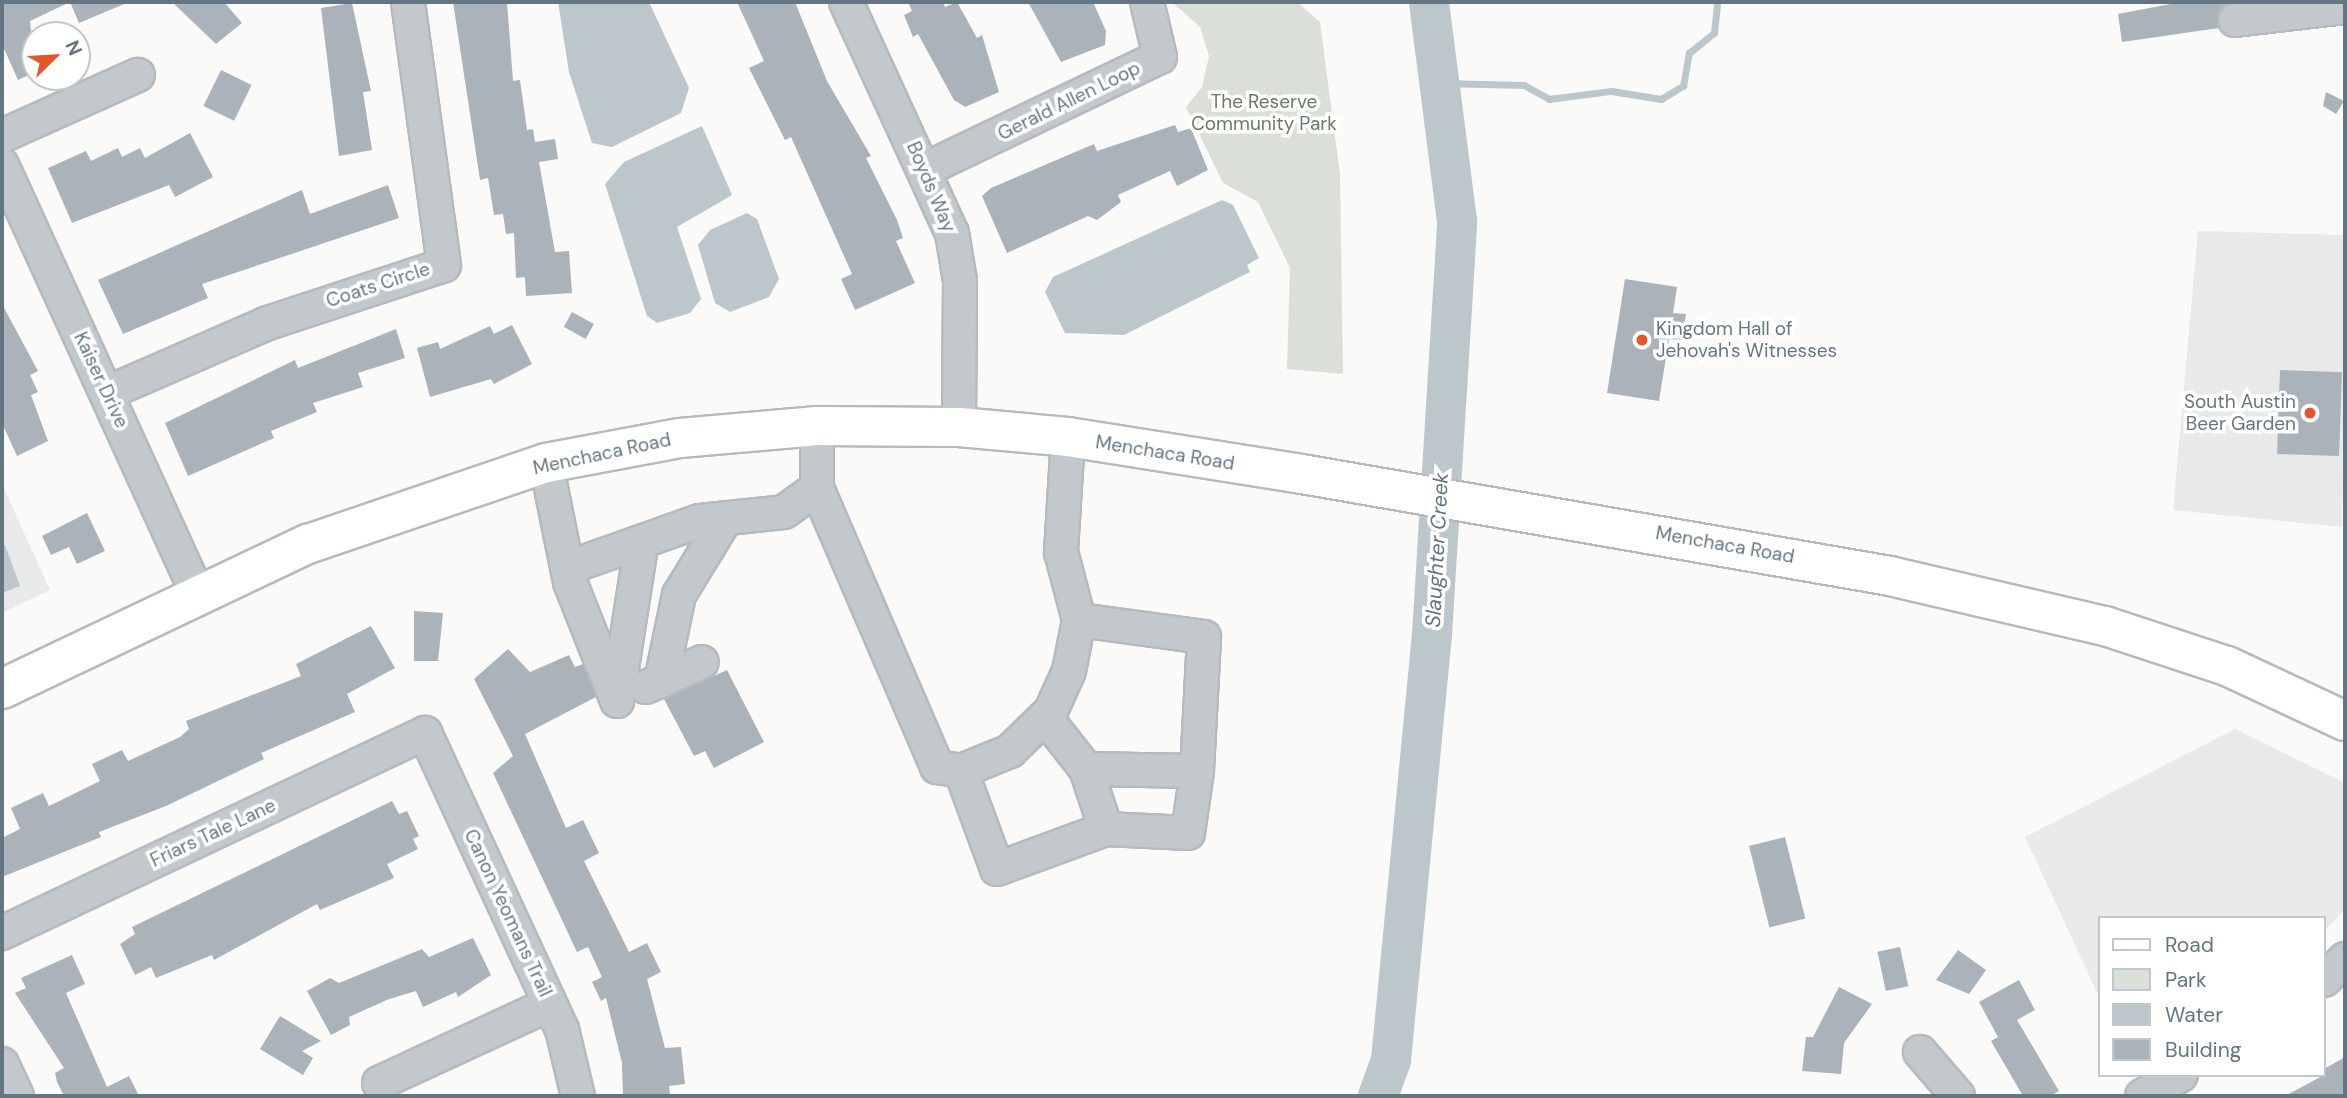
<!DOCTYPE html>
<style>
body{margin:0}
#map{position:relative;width:2347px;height:1098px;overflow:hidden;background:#fafaf8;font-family:"DM Sans",sans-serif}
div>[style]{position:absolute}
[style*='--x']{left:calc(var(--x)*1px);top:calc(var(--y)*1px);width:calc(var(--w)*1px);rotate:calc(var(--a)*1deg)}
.built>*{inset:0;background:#e8e9e9}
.green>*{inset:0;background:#dadfd7}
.water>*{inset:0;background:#bbc7cb}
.stream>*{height:7px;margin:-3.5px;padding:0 3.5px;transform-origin:3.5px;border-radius:3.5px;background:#bbc7cb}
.river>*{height:40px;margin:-20px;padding:0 20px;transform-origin:20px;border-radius:20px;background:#bbc7cb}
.building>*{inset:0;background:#aab3b9;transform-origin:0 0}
.roads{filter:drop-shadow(2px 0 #b5babe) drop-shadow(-2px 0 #b5babe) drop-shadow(0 2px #b5babe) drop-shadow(0 -2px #b5babe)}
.minor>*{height:32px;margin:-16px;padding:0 16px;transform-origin:16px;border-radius:16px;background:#c3c8cc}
.major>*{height:38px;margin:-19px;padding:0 19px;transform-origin:19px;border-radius:19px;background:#fff}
.dots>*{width:19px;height:19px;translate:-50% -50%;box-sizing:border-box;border:4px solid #fff;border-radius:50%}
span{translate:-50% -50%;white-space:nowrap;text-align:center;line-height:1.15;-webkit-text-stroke:7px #fff;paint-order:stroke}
.street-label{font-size:19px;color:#657683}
.park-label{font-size:19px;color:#687a64}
.poi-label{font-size:19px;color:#657683}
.left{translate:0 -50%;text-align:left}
.right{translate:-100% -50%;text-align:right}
.water-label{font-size:21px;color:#60757c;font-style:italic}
.frame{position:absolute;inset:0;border:4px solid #657683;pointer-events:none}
.legend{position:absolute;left:2098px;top:916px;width:228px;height:161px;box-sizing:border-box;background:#fff;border:2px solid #c1c8cd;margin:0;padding:9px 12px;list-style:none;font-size:21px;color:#657683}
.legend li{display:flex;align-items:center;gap:14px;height:35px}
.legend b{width:35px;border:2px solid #c1c8cd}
.north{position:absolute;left:21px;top:21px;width:70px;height:70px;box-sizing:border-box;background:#fff;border:2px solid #c1c8cd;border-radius:50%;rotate:66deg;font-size:19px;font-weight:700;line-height:28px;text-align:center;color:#657683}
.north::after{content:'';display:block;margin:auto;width:24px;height:32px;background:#e4572e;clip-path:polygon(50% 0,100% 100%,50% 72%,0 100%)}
</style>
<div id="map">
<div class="built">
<div style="clip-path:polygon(2198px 231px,2345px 235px,2342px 527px,2173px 510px)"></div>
<div style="clip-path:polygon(2px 484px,50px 590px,2px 613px)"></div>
<div style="clip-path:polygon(2235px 729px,2345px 783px,2345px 909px,2324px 932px,2324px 918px,2100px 918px,2100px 999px,2025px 837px)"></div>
</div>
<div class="green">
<div style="clip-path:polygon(1172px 2px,1297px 2px,1320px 22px,1340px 175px,1343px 374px,1287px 369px,1290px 268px,1258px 202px,1223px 183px,1186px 107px,1202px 87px,1209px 56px,1200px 27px)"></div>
</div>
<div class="water">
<div style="clip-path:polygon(558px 2px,649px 2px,689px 88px,681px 113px,612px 147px,592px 143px,569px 72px)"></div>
<div style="clip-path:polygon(702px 126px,732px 195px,677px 227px,701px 299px,690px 313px,657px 323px,647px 316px,605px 184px,624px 162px)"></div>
<div style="clip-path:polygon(1222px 200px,1233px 205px,1259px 258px,1247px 265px,1250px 272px,1124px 335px,1065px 333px,1045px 292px,1053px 277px)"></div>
<div style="clip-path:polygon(747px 213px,757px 219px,779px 279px,769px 297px,730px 312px,715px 303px,698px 245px,710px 230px)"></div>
<div style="clip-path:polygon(5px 545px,20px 586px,2px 593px,2px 546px)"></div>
</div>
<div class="stream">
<div style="--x:1439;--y:83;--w:85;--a:1.3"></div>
<div style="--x:1524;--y:85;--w:29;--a:29"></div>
<div style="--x:1549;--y:99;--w:63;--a:-7.4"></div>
<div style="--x:1611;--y:91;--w:51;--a:9.1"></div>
<div style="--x:1661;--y:99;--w:26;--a:-31"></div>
<div style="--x:1683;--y:86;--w:34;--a:-80"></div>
<div style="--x:1689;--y:53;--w:32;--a:-39"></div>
<div style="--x:1714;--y:33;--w:31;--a:-84"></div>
</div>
<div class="river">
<div style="--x:1378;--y:1096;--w:38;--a:-70"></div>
<div style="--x:1391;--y:1060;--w:427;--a:-84.5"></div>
<div style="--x:1432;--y:635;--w:415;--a:-86.5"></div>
<div style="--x:1457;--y:221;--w:221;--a:-97.3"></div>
</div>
<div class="building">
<div style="clip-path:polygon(2px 2px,129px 2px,79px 23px,70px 2px,30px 21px,35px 72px,18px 80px,2px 44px)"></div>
<div style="clip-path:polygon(172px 2px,224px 2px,242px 23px,216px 44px)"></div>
<div style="clip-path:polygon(453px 2px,507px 2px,513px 81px,520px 80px,527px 130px,533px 129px,535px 142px,555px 139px,558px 159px,539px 162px,555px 252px,569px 251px,572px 293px,526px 296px,525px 277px,516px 278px,514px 233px,506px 234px,503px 214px,494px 215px,488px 178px,480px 180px)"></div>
<div style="clip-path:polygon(737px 2px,795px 2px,827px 81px,871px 156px,866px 158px,897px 220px,903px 238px,896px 241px,915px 283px,855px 310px,841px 279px,852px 274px,791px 137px,785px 140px,749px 68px,764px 61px)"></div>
<div style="clip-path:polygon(908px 2px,943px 2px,945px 7px,957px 2px,977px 38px,982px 35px,999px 92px,965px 107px,954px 100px,918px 34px,913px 37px,904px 15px,912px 11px)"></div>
<div style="clip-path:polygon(1028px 2px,1093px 2px,1106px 31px,1105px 45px,1061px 62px)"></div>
<div style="clip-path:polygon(2181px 2px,2233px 2px,2218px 12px,2219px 28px,2122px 42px,2118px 14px)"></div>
<div style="clip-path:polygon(352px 3px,371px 91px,363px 92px,372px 150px,339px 156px,321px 8px)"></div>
<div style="left:221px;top:70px;width:34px;height:40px;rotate:26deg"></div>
<div style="clip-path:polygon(2326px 92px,2344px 101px,2336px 114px,2323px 106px)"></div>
<div style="clip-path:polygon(1175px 125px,1178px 132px,1191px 128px,1208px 170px,1177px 186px,1170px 171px,1118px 195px,1121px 202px,1097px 220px,1088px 216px,1007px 253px,982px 196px,991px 188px,1094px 144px,1097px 151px)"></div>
<div style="clip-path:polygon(190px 133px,213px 177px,175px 197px,169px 185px,72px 223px,48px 168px,86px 151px,91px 161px,118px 148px,122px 157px,140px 148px,145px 158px)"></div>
<div style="clip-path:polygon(388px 185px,399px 218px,202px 284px,208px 298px,123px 334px,98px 280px,302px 190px,310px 214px)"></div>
<div style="clip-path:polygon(1625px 279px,1677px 287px,1673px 313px,1686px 314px,1682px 341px,1669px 339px,1659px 401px,1607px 393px)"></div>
<div style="clip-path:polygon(2px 304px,38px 371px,30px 375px,38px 392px,31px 395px,48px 441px,17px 456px,2px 423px)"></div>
<div style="left:572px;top:312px;width:25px;height:17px;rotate:29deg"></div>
<div style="clip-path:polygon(512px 325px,532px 364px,494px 384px,491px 379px,430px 397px,417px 348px,438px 342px,440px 349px,490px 326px,494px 334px)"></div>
<div style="clip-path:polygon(396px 329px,405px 358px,358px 373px,363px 387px,313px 403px,317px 412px,271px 431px,274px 438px,188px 476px,165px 423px,295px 360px,298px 368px)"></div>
<div style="left:2280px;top:370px;width:62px;height:84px;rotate:2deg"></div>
<div style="clip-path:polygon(87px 513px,105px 551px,77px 564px,69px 547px,51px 555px,42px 536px)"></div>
<div style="clip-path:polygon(414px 611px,443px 613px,438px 661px,414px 661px)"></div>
<div style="clip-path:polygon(371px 626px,395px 668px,347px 694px,355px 712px,261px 753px,264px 759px,166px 806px,99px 832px,101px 837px,2px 877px,2px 838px,20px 829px,11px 808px,43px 793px,49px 806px,100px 781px,92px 764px,122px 750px,128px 761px,180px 737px,189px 729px,186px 721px,301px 676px,296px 664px)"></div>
<div style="clip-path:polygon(508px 649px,530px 672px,569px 655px,575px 667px,583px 664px,596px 697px,525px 734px,566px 828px,583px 820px,599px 853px,584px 861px,629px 952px,647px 943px,661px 972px,647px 979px,665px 1048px,681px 1047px,685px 1084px,669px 1086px,670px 1096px,623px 1096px,622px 1063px,606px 998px,601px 1001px,592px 982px,602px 977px,588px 947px,577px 952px,493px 773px,513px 756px,474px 679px)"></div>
<div style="clip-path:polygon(727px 670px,764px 742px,714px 768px,705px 751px,694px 756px,664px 699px)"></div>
<div style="clip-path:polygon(392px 801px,399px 814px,407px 811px,419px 836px,413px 839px,418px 849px,387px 864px,394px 878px,320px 910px,317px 904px,214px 960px,212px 955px,156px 978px,151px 967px,135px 975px,120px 944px,135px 934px,132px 927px)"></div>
<div style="left:1785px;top:837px;width:84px;height:37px;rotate:76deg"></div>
<div style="clip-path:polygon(473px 938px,491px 975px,458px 997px,456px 992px,423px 1007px,416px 991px,389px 999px,349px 1017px,350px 1025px,331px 1035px,307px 991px,330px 978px,339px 983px,422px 949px,429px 957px)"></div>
<div style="left:1900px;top:947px;width:40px;height:23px;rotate:78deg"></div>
<div style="clip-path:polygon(1958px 950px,1986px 970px,1969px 994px,1936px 980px)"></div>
<div style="clip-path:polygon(72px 955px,85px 984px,66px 993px,107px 1087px,129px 1076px,139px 1096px,64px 1096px,57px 1082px,55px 1073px,64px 1068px,15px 993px,26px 988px,21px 978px)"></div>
<div style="clip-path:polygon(2019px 980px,2035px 1010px,2017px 1020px,2059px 1091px,2050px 1096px,2023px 1096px,1991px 1041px,1998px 1037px,1979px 1002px)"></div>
<div style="clip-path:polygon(1839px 987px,1872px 1004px,1844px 1043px,1841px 1074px,1802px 1071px,1806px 1037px,1813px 1037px)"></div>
<div style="clip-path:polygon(280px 1016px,321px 1041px,302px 1051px,313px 1058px,303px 1075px,260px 1049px)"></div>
<div style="clip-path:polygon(2345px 1057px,2345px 1096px,2285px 1096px,2324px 1075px,2324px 1069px)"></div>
</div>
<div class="roads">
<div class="minor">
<div style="--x:846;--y:2;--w:254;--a:65.4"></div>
<div style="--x:952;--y:233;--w:49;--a:80.5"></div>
<div style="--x:960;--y:281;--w:146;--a:90.4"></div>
<div style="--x:2235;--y:20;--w:111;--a:-6.7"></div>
<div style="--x:2;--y:136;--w:149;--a:-24.2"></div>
<div style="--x:2;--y:165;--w:473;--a:65.5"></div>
<div style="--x:926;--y:169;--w:259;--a:-25.6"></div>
<div style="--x:1160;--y:57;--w:57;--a:-103.3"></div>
<div style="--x:107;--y:393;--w:176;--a:-23.5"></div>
<div style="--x:268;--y:323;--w:185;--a:-18.2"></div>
<div style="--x:444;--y:265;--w:265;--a:-97.8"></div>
<div style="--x:817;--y:426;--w:62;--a:90"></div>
<div style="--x:817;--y:488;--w:304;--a:66.7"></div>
<div style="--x:937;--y:767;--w:24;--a:9"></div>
<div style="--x:961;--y:771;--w:53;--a:-22.2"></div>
<div style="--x:1010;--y:751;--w:57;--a:-44.3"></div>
<div style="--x:1051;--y:711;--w:44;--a:-65.8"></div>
<div style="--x:1069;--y:671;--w:52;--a:-78.9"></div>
<div style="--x:1079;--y:620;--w:70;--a:-104.8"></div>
<div style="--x:1061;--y:552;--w:115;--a:-86.5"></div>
<div style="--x:546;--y:463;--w:121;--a:78.6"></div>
<div style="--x:570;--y:582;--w:128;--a:68.4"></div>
<div style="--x:567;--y:568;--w:141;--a:-19.5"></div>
<div style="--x:700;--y:521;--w:84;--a:-6.1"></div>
<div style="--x:784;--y:512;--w:41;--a:-36"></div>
<div style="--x:661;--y:681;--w:88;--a:-78.2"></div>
<div style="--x:679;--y:595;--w:90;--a:-58.6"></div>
<div style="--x:646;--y:687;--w:61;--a:-24.1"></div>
<div style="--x:617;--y:700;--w:156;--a:-81.1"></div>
<div style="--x:1045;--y:717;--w:66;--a:51.7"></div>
<div style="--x:1086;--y:769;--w:111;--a:1"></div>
<div style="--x:1197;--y:771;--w:134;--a:-87"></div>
<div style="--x:1204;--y:637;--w:126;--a:-172.3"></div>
<div style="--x:1086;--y:769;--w:63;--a:71.6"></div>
<div style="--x:961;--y:771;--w:104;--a:69.8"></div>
<div style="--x:997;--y:869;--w:116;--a:-20.2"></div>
<div style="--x:1106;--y:829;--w:82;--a:2.8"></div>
<div style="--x:1188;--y:833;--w:63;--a:-81.7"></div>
<div style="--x:2;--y:933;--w:468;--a:-25.3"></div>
<div style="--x:425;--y:733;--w:326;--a:65.2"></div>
<div style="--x:562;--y:1029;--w:69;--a:76.6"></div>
<div style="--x:2324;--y:980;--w:30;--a:-45"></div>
<div style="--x:1920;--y:1052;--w:58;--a:49.2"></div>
<div style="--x:2;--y:1064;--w:35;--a:65"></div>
<div style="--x:379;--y:1083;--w:188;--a:-24.8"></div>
<div style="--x:2142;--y:1096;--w:44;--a:-28.3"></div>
</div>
<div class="major">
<div style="--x:2;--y:689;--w:339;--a:-25.4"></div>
<div style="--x:308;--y:544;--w:251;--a:-18.8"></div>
<div style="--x:546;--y:463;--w:136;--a:-10.6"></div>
<div style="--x:680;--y:438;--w:138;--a:-5"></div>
<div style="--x:817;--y:426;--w:142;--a:0.4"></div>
<div style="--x:959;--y:427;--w:109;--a:5.2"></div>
<div style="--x:1068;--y:437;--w:237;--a:9"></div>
<div style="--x:1302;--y:474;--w:597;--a:9.84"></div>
<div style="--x:1890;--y:576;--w:221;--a:13.1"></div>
<div style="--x:2105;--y:626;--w:128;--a:18.2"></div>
<div style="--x:2227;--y:666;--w:130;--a:25"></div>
</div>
</div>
<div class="dots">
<div style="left:1642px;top:340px;background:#e4572e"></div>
<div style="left:2310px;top:413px;background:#e4572e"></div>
</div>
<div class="street-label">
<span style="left:1069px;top:101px;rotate:-26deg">Gerald Allen Loop</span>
<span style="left:931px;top:187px;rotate:67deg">Boyds Way</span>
<span style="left:378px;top:285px;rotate:-18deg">Coats Circle</span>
<span style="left:101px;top:380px;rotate:65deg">Kaiser Drive</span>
<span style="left:1165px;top:453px;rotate:9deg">Menchaca Road</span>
<span style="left:602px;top:454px;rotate:-12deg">Menchaca Road</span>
<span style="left:1725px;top:545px;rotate:10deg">Menchaca Road</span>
<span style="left:213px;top:833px;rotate:-25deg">Friars Tale Lane</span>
<span style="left:508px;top:913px;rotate:65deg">Canon Yeomans Trail</span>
</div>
<div class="park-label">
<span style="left:1264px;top:113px">The Reserve<br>Community Park</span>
</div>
<div class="poi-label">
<span class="left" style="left:1656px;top:340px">Kingdom Hall of<br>Jehovah's Witnesses</span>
<span class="right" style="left:2296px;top:413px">South Austin<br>Beer Garden</span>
</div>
<div class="water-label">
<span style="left:1437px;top:550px;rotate:-87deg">Slaughter Creek</span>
</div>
<div class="frame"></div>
<ul class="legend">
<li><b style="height:9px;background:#fff"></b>Road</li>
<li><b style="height:19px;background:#dadfd7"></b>Park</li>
<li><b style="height:19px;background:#bbc7cb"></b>Water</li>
<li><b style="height:19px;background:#aab3b9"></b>Building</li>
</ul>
<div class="north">N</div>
</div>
